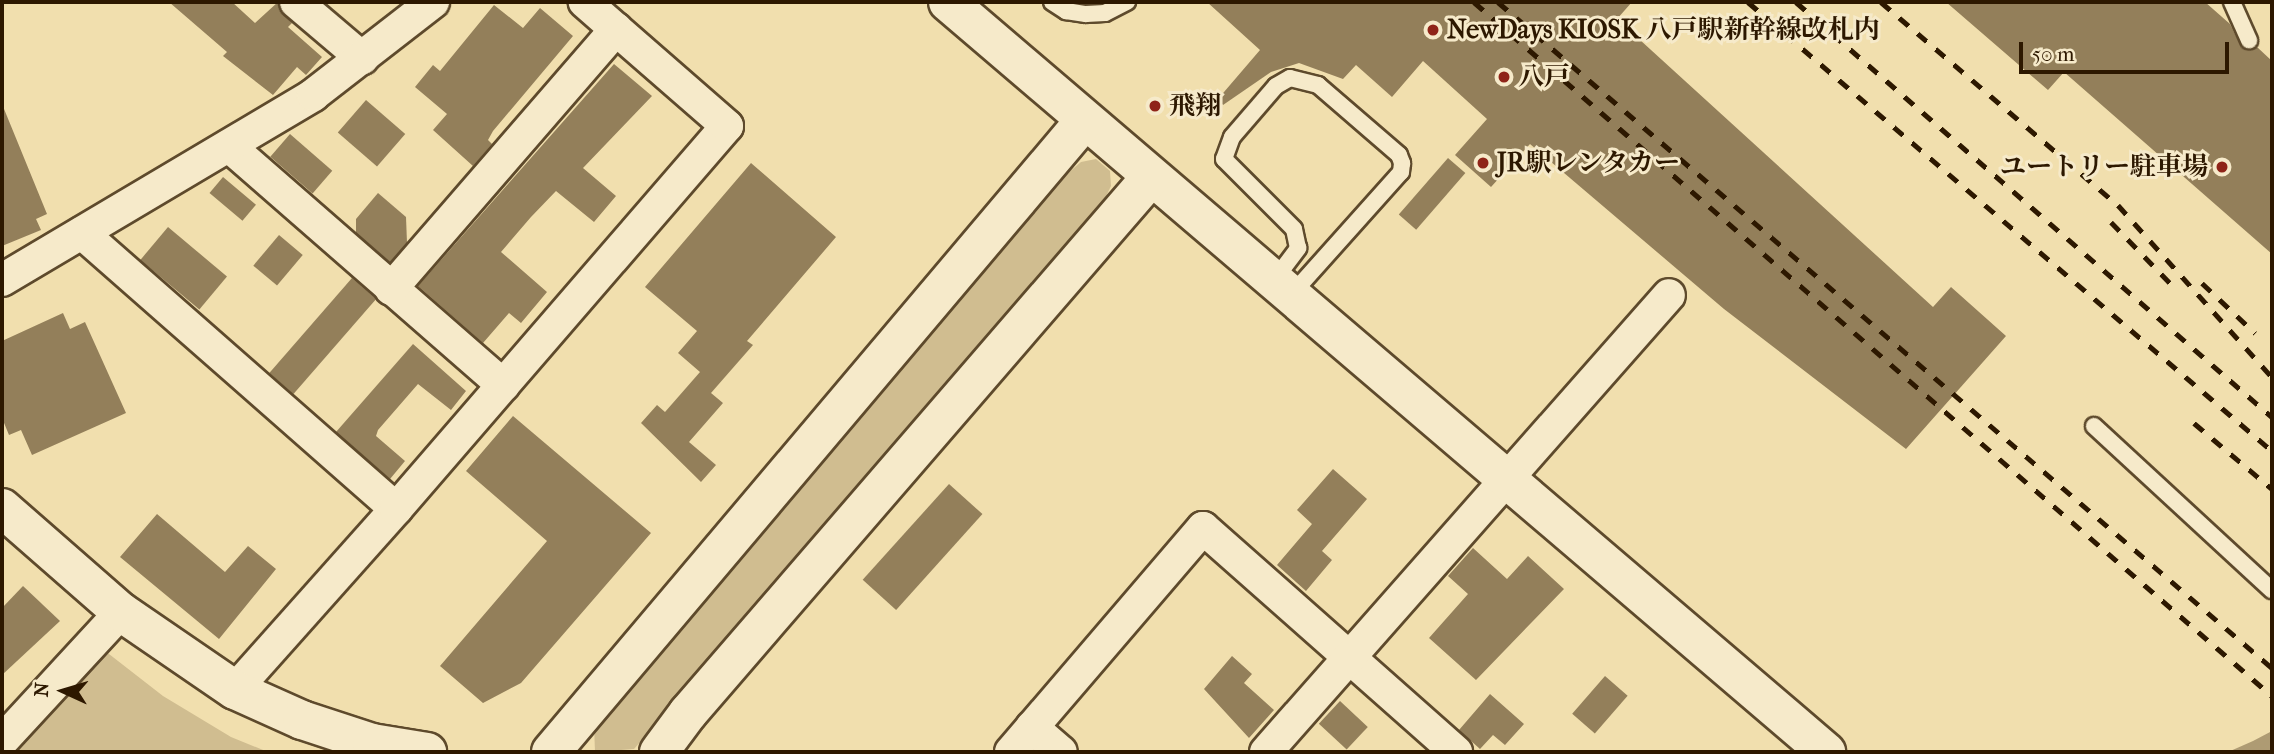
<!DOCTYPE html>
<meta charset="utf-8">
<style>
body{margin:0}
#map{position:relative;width:2274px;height:754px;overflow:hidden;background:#f1dfae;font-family:"IM FELL French Canon","Noto Serif JP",serif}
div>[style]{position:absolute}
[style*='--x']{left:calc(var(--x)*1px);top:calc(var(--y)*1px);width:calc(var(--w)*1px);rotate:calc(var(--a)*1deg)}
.green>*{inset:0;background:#d0bd90}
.water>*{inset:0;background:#ae9b73}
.building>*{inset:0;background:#937f5a;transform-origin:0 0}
.roads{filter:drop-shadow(2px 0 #5e4a2c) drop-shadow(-2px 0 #5e4a2c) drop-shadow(0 2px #5e4a2c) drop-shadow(0 -2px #5e4a2c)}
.service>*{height:16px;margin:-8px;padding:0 8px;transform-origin:8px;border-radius:8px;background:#f6eaca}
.minor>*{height:32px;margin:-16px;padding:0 16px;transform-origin:16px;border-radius:16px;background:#f6eaca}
.tertiary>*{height:38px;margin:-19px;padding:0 19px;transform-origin:19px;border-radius:19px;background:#f6eaca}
.rail>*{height:5px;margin-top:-2.5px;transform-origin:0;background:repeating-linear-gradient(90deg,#2d1800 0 12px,transparent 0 24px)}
.dots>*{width:19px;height:19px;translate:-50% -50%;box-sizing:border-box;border:4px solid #f6eaca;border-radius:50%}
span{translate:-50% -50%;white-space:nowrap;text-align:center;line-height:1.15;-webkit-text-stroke:6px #f6eaca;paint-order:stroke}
.poi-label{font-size:26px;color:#2d1800;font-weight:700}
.left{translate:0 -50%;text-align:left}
.right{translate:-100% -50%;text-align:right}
.frame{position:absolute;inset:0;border:4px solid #2d1800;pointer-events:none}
.north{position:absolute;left:28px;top:656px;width:70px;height:70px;-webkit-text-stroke:5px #f6eaca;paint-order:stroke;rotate:274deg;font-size:19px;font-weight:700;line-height:28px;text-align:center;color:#2d1800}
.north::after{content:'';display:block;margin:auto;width:24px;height:32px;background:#2d1800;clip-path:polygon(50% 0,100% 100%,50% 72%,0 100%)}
.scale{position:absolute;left:2019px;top:42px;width:210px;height:32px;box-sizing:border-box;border:4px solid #2d1800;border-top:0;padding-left:9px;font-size:21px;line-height:24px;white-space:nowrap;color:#2d1800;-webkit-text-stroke:5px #f6eaca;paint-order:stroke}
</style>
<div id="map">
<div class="green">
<div style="clip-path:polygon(1096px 159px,1110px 171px,1111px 186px,1095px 219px,634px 749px,595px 752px,594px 725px,1054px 185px,1081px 162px)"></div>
<div style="clip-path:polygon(100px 647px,163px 696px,231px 737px,268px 752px,11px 752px)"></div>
</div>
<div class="water">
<div style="clip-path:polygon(2272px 731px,2272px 752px,2228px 752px,2253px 741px)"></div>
</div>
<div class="building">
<div style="clip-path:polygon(169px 2px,232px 2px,255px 23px,278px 2px,292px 23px,288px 27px,322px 57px,306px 75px,297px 67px,273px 95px,223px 56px,227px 52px)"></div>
<div style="clip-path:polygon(1207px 2px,1632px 2px,1617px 19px,1933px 307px,1951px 287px,2006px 336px,1906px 449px,1724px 309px,1530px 144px,1491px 187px,1455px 155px,1487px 119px,1423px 61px,1392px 97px,1356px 65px,1343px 79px,1299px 63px,1271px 72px,1223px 105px,1218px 99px,1260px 50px)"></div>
<div style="clip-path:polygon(1946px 2px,2205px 2px,2230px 24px,2242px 48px,2257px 47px,2272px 61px,2272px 254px,2064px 72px,2048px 90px)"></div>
<div style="clip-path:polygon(494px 5px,523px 28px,540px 8px,573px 36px,493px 131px,488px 140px,492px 144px,473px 166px,433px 130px,447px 114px,415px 87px,433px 65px,440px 71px)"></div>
<div style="clip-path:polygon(614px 64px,652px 96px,583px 168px,616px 196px,594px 222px,556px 191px,531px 217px,501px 252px,547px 292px,521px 323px,509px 313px,483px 343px,418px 286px)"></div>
<div style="left:366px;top:100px;width:52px;height:43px;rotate:41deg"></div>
<div style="clip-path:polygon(2px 104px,47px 214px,36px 219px,41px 230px,2px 246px)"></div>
<div style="left:290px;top:134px;width:56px;height:30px;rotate:41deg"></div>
<div style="left:1448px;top:158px;width:23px;height:75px;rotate:41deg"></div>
<div style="clip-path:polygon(751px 163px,836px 237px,747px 341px,753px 345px,711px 393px,723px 403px,689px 442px,716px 465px,701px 482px,641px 423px,657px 405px,665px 412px,700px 372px,678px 353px,697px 331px,645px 287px)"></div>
<div style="left:223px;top:177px;width:43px;height:21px;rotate:40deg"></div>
<div style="clip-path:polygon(378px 193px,406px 217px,407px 243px,390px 262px,356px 233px,356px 219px)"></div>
<div style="left:168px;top:227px;width:77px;height:43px;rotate:40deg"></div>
<div style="left:279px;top:235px;width:31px;height:40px;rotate:40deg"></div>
<div style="left:352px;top:278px;width:32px;height:126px;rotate:41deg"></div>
<div style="clip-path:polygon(63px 313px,70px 329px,85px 322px,126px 413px,32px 455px,21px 430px,9px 435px,2px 418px,2px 341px)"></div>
<div style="clip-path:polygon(413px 344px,466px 391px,451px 410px,418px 384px,378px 430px,376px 436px,405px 461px,390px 479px,336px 432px)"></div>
<div style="clip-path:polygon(513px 416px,651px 533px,521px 683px,483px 703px,440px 666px,547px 541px,466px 471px)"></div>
<div style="clip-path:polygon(1333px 469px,1367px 499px,1322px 551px,1332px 560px,1306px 591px,1277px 565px,1312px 524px,1297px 510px)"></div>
<div style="left:949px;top:484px;width:45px;height:129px;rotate:42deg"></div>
<div style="clip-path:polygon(157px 514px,225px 572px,248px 546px,276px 569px,219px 639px,120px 557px)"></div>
<div style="clip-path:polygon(1473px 548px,1507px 579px,1528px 556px,1564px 589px,1476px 680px,1429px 638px,1468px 594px,1448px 576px)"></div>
<div style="clip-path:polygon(23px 586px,60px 621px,2px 675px,2px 608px)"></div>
<div style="clip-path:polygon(1232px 656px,1252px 674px,1244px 683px,1274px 710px,1249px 738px,1204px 689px)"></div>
<div style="left:1605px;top:676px;width:30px;height:50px;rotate:41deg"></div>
<div style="clip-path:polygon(1490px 694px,1524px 724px,1505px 745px,1493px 735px,1480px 749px,1459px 730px)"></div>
<div style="left:1340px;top:701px;width:38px;height:31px;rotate:43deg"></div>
</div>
<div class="roads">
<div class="service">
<div style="--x:1052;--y:2;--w:17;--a:33"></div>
<div style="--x:1066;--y:11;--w:20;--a:9"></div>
<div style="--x:1086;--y:14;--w:19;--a:-3"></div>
<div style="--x:1105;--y:13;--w:25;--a:-27"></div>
<div style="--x:2232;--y:2;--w:42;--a:65.9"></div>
<div style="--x:1275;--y:279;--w:39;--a:-53"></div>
<div style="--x:1298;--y:248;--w:19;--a:-102"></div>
<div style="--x:1294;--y:229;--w:99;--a:-135"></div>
<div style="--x:1224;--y:159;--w:23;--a:-70"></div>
<div style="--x:1232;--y:137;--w:67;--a:-49.2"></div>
<div style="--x:1276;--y:86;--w:16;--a:-30"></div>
<div style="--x:1290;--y:78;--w:29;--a:14"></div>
<div style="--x:1318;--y:85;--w:107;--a:40.8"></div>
<div style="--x:1399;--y:155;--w:9;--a:69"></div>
<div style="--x:1402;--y:163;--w:9;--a:96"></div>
<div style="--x:1401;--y:172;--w:164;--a:131.8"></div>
<div style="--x:2094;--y:426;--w:242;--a:42.7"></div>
</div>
<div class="minor">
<div style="--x:296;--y:2;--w:87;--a:40.3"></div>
<div style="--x:229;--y:146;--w:364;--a:41.1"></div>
<div style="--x:82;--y:233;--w:418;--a:41.3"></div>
<div style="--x:396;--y:509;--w:242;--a:131.7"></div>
<div style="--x:2;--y:280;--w:362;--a:-30.7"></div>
<div style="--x:313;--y:95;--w:152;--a:-37.8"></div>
<div style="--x:391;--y:289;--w:344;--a:-49.1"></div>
<div style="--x:396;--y:509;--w:506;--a:-49.17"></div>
<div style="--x:727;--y:126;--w:189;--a:-138.9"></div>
<div style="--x:1032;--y:727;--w:38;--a:41"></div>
<div style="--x:2;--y:741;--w:176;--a:-47.3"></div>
<div style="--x:1011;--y:752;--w:295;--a:-49.4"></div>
<div style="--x:1203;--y:528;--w:338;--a:41.5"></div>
<div style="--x:1266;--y:752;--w:609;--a:-48.59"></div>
</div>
<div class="tertiary">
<div style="--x:948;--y:2;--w:1155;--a:40.5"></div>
<div style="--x:2;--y:508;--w:158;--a:41.2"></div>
<div style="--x:121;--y:612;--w:138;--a:34.4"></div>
<div style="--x:235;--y:690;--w:73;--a:24.1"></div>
<div style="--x:302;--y:720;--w:74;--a:18.2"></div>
<div style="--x:372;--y:743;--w:56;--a:9.3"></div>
<div style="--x:551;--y:752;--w:827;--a:-49.8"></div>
<div style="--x:659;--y:752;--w:49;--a:-53.4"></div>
<div style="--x:688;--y:713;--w:708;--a:-49.18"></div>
</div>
</div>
<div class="rail">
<div style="--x:1474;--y:2;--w:1058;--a:41.01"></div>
<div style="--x:1498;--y:2;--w:1021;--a:40.71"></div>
<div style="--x:1748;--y:2;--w:690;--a:40.59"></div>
<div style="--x:1796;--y:2;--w:632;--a:41.08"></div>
<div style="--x:1881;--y:2;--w:312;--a:40.6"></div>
<div style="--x:2118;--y:205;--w:231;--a:48.2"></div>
<div style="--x:2111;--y:222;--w:89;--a:45.9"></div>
<div style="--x:2202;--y:283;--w:73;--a:43.3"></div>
<div style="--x:2194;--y:423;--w:102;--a:40.2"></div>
</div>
<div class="dots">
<div style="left:1433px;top:30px;background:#8f2418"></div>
<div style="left:1504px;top:77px;background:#8f2418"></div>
<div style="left:1155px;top:106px;background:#8f2418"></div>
<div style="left:1483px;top:163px;background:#8f2418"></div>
<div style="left:2222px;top:167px;background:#8f2418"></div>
</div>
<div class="poi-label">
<span class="left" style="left:1447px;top:30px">NewDays KIOSK 八戸駅新幹線改札内</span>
<span class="left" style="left:1518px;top:77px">八戸</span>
<span class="left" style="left:1169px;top:106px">飛翔</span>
<span class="left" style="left:1497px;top:163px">JR駅レンタカー</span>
<span class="right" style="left:2208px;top:167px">ユートリー駐車場</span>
</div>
<div class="frame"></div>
<div class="north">N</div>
<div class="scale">50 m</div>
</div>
